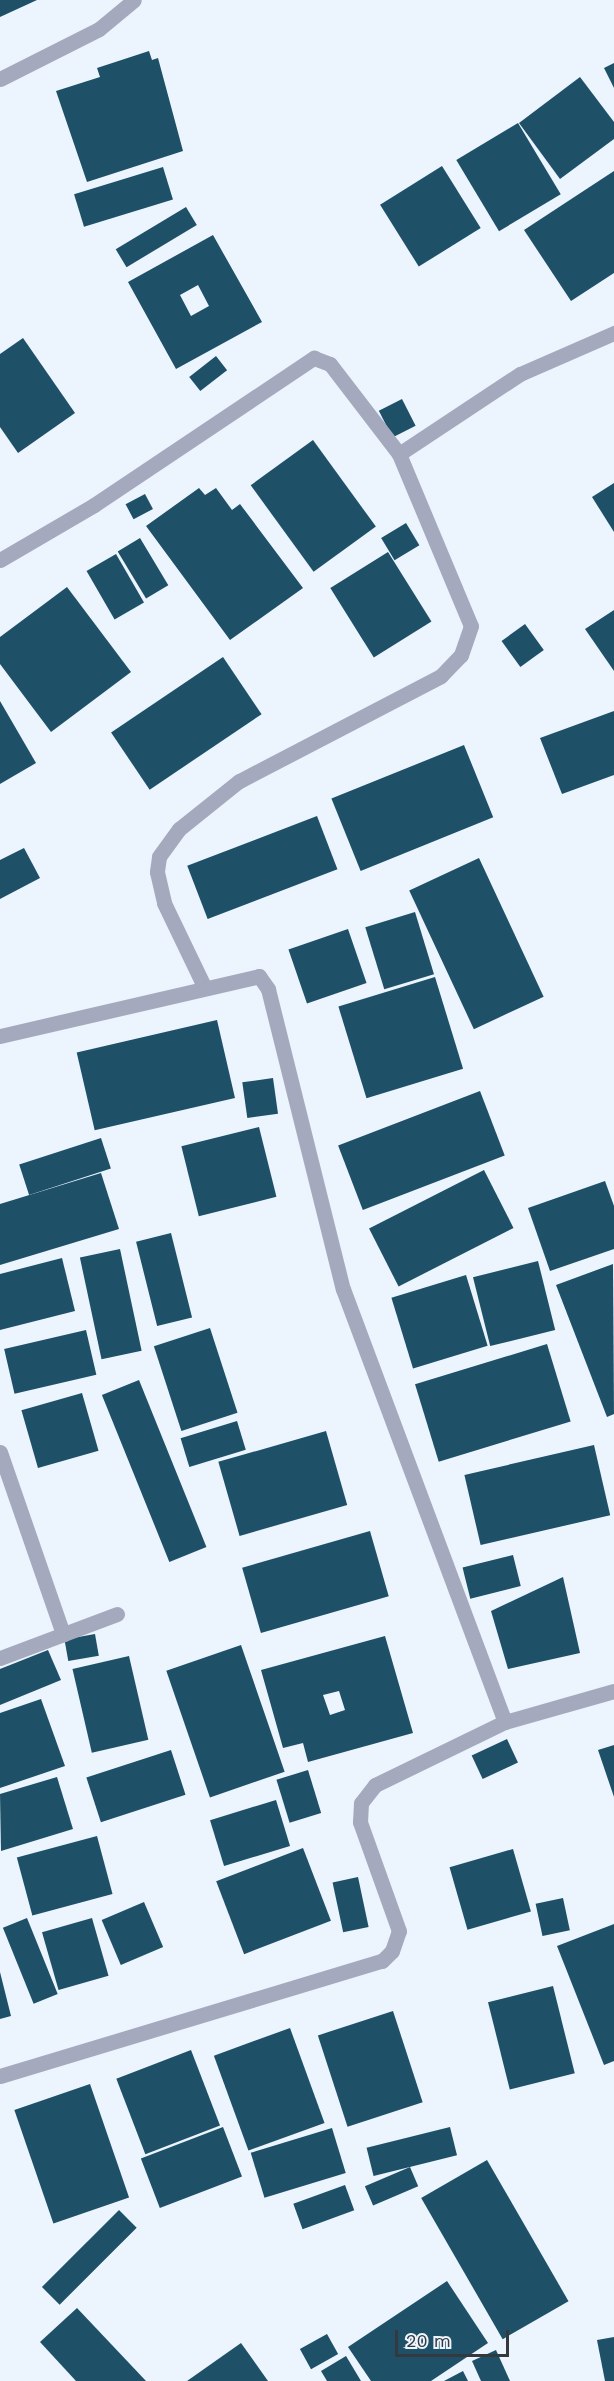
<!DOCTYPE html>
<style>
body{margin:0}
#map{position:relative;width:614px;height:2381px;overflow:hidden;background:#ecf4fe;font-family:"Work Sans",sans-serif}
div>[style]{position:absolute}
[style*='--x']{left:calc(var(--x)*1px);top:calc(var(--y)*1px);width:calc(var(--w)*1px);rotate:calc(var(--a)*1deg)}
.building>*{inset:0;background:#1e5168;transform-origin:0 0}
.minor>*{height:15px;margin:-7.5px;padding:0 7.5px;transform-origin:7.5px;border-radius:7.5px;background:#a5a9bd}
span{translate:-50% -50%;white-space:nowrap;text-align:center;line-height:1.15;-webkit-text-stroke:6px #ecf4fe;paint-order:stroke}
.scale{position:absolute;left:395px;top:2330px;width:114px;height:27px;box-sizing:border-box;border:3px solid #35393e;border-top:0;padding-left:8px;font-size:18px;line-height:21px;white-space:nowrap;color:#35393e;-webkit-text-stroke:4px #ecf4fe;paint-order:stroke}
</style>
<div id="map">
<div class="building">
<div style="clip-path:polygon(0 0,37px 0,0 17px)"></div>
<div style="clip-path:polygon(149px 51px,152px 60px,158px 58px,183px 151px,87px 182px,56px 91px,100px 77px,97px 68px)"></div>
<div style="clip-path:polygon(614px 63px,614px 88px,604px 68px)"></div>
<div style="clip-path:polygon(580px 77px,614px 122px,614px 139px,560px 179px,519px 123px)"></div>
<div style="left:518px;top:123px;width:83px;height:72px;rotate:59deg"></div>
<div style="left:442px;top:166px;width:73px;height:73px;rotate:58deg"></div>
<div style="left:163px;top:167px;width:34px;height:93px;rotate:73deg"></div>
<div style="clip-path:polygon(614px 171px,614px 273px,571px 301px,524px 230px)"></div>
<div style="left:186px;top:207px;width:21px;height:82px;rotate:59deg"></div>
<div style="clip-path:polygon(evenodd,213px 235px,262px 322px,176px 369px,128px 282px,213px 235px,198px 285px,209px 306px,191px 316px,180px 295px,198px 285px)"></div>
<div style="clip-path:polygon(23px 338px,75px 413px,18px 453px,0 427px,0 354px)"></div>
<div style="left:216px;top:356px;width:18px;height:34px;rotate:52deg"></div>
<div style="left:402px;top:399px;width:30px;height:26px;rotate:63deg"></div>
<div style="left:313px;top:440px;width:107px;height:77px;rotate:54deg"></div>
<div style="clip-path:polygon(614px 483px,614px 532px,592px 497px)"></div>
<div style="clip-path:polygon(199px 488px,205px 495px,216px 488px,232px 510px,240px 504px,303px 588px,230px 640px,146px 526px)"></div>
<div style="left:145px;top:494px;width:17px;height:22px;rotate:62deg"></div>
<div style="left:406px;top:523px;width:26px;height:29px;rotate:59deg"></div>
<div style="left:140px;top:538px;width:55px;height:26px;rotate:59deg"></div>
<div style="left:388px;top:552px;width:82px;height:68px;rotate:58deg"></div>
<div style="left:116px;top:554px;width:56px;height:34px;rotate:60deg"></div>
<div style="clip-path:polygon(67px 587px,131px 672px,51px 732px,0 664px,0 637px)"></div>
<div style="clip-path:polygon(614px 610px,614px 671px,585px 629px)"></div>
<div style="left:525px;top:624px;width:32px;height:29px;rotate:54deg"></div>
<div style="left:223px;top:657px;width:69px;height:135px;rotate:56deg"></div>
<div style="clip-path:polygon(0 701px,36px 763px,0 784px)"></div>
<div style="clip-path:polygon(614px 711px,614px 775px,562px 794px,540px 738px)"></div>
<div style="left:464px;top:745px;width:78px;height:143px;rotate:68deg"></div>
<div style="left:317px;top:816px;width:57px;height:139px;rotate:69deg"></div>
<div style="clip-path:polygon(24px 848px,40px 878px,0 899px,0 860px)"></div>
<div style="left:479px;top:858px;width:153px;height:77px;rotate:65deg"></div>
<div style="left:415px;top:912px;width:65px;height:52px;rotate:73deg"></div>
<div style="left:348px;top:929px;width:57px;height:63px;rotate:71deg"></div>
<div style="left:435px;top:977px;width:96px;height:101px;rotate:73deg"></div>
<div style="left:217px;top:1020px;width:80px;height:144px;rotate:77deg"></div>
<div style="left:273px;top:1078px;width:36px;height:31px;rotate:82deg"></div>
<div style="left:480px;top:1091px;width:69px;height:152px;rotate:69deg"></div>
<div style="left:259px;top:1127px;width:72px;height:80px;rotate:76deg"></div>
<div style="left:101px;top:1138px;width:32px;height:86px;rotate:72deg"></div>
<div style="left:484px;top:1170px;width:65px;height:129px;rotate:63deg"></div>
<div style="clip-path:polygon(101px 1173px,119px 1229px,0 1265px,0 1204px)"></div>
<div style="clip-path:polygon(605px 1181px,614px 1206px,614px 1249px,550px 1271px,528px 1208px)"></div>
<div style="left:171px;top:1233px;width:87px;height:36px;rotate:76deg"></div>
<div style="left:120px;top:1249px;width:104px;height:41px;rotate:78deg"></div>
<div style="clip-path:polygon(62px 1258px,75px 1311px,0 1330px,0 1274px)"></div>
<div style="left:538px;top:1261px;width:71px;height:67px;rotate:76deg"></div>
<div style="clip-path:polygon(613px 1264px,614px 1414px,607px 1417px,556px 1285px)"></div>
<div style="left:466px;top:1275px;width:74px;height:78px;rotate:73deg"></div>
<div style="left:210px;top:1328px;width:89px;height:59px;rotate:72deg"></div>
<div style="left:86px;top:1330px;width:46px;height:84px;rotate:77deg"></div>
<div style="left:547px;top:1344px;width:81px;height:138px;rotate:73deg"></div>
<div style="left:139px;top:1380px;width:180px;height:40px;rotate:68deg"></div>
<div style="left:82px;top:1393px;width:60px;height:63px;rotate:74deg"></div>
<div style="left:237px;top:1421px;width:30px;height:59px;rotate:73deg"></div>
<div style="left:326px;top:1431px;width:77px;height:112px;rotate:74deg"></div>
<div style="left:594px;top:1445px;width:72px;height:133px;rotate:77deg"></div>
<div style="left:370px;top:1531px;width:68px;height:133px;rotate:74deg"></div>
<div style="left:513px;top:1555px;width:32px;height:52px;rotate:76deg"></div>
<div style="clip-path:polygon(563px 1577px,580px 1653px,508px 1669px,491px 1611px)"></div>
<div style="left:95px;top:1634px;width:22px;height:31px;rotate:80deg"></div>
<div style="clip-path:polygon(evenodd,385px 1636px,413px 1733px,308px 1762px,303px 1743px,283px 1748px,261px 1670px,385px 1636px,339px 1691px,345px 1710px,330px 1715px,323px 1695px,339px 1691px)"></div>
<div style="left:241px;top:1645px;width:134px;height:79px;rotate:71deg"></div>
<div style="clip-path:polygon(48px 1650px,61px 1680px,0 1705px,0 1669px)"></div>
<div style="left:129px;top:1656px;width:86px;height:58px;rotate:77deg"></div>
<div style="clip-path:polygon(41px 1699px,65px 1766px,0 1788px,0 1713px)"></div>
<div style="left:507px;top:1739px;width:26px;height:39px;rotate:65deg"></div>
<div style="clip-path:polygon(614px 1745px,614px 1797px,598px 1750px)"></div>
<div style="left:171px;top:1750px;width:47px;height:89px;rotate:72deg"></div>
<div style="left:308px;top:1770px;width:45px;height:33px;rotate:73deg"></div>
<div style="clip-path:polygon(57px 1777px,73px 1829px,1px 1851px,0 1794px)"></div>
<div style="left:276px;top:1800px;width:48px;height:69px;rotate:73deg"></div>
<div style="left:97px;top:1836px;width:60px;height:83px;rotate:75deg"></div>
<div style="left:303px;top:1848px;width:78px;height:93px;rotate:69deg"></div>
<div style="left:513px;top:1849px;width:65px;height:66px;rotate:74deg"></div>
<div style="left:358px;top:1877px;width:51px;height:26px;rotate:78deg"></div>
<div style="left:563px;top:1898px;width:33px;height:28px;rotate:78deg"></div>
<div style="left:144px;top:1902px;width:49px;height:46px;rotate:67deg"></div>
<div style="left:27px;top:1918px;width:82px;height:26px;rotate:68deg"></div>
<div style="left:92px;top:1918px;width:60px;height:52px;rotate:74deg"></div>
<div style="clip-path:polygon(614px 1924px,614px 2061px,604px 2065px,557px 1946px)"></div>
<div style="clip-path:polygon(0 1972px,11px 2016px,0 2019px)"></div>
<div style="left:553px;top:1986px;width:90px;height:67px;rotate:76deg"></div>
<div style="left:393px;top:2011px;width:96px;height:79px;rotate:72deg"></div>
<div style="left:290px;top:2028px;width:101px;height:81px;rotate:70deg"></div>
<div style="left:191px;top:2050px;width:81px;height:80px;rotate:69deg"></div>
<div style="left:90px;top:2084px;width:120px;height:80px;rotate:71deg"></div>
<div style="left:223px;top:2127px;width:53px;height:88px;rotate:69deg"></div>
<div style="left:450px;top:2127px;width:29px;height:86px;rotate:76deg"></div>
<div style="left:332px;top:2128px;width:47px;height:85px;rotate:73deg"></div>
<div style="left:487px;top:2160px;width:163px;height:76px;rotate:60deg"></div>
<div style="left:410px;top:2167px;width:21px;height:49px;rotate:67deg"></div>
<div style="left:345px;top:2185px;width:27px;height:55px;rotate:70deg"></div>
<div style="left:119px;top:2210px;width:25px;height:109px;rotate:45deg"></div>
<div style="clip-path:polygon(447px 2281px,488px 2343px,431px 2381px,371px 2381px,348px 2347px)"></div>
<div style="clip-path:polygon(77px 2308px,146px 2381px,76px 2381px,40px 2342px)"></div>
<div style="left:327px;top:2334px;width:23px;height:31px;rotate:61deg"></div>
<div style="clip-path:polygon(614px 2337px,614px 2381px,605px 2381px,597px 2340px)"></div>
<div style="clip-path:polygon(241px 2343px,268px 2381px,187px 2381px)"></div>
<div style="clip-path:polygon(496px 2350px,510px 2381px,481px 2381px,472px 2361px)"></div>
<div style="clip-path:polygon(346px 2356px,361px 2381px,327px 2381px,321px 2371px)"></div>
<div style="clip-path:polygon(463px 2371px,468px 2381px,444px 2381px)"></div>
</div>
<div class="minor">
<div style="--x:0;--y:79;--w:111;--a:-26.8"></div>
<div style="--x:99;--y:29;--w:45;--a:-39.6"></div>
<div style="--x:399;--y:454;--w:145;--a:-33.5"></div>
<div style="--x:520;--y:374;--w:103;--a:-23.6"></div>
<div style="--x:0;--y:560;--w:109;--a:-30.3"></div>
<div style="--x:94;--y:505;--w:265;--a:-33.8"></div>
<div style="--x:314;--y:358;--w:17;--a:21"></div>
<div style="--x:330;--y:364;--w:113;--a:52.5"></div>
<div style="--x:399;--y:454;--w:186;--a:67.3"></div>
<div style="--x:471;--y:626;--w:31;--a:109"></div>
<div style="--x:461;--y:655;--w:29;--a:134"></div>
<div style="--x:441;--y:676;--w:228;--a:152.5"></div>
<div style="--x:239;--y:781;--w:77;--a:141.3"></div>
<div style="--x:179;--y:829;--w:34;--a:126"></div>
<div style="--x:159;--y:857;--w:15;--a:98"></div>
<div style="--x:157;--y:872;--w:32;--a:77"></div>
<div style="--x:164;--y:903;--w:92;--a:64.3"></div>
<div style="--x:0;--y:1036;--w:266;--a:-13"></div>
<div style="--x:259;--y:976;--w:16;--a:55"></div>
<div style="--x:268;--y:989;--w:309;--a:76"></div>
<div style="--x:343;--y:1289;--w:462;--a:69.5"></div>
<div style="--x:0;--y:1452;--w:193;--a:70.9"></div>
<div style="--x:0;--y:1658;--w:125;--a:-20.6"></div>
<div style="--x:0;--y:2076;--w:399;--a:-16.8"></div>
<div style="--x:382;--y:1961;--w:14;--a:-45"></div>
<div style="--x:392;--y:1951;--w:21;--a:-71"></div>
<div style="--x:399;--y:1931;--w:116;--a:-109.7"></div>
<div style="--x:360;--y:1822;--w:19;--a:-87"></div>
<div style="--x:361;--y:1803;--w:23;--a:-52"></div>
<div style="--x:375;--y:1785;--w:144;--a:-25.9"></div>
<div style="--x:505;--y:1722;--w:113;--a:-15.9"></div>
</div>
<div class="scale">20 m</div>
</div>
